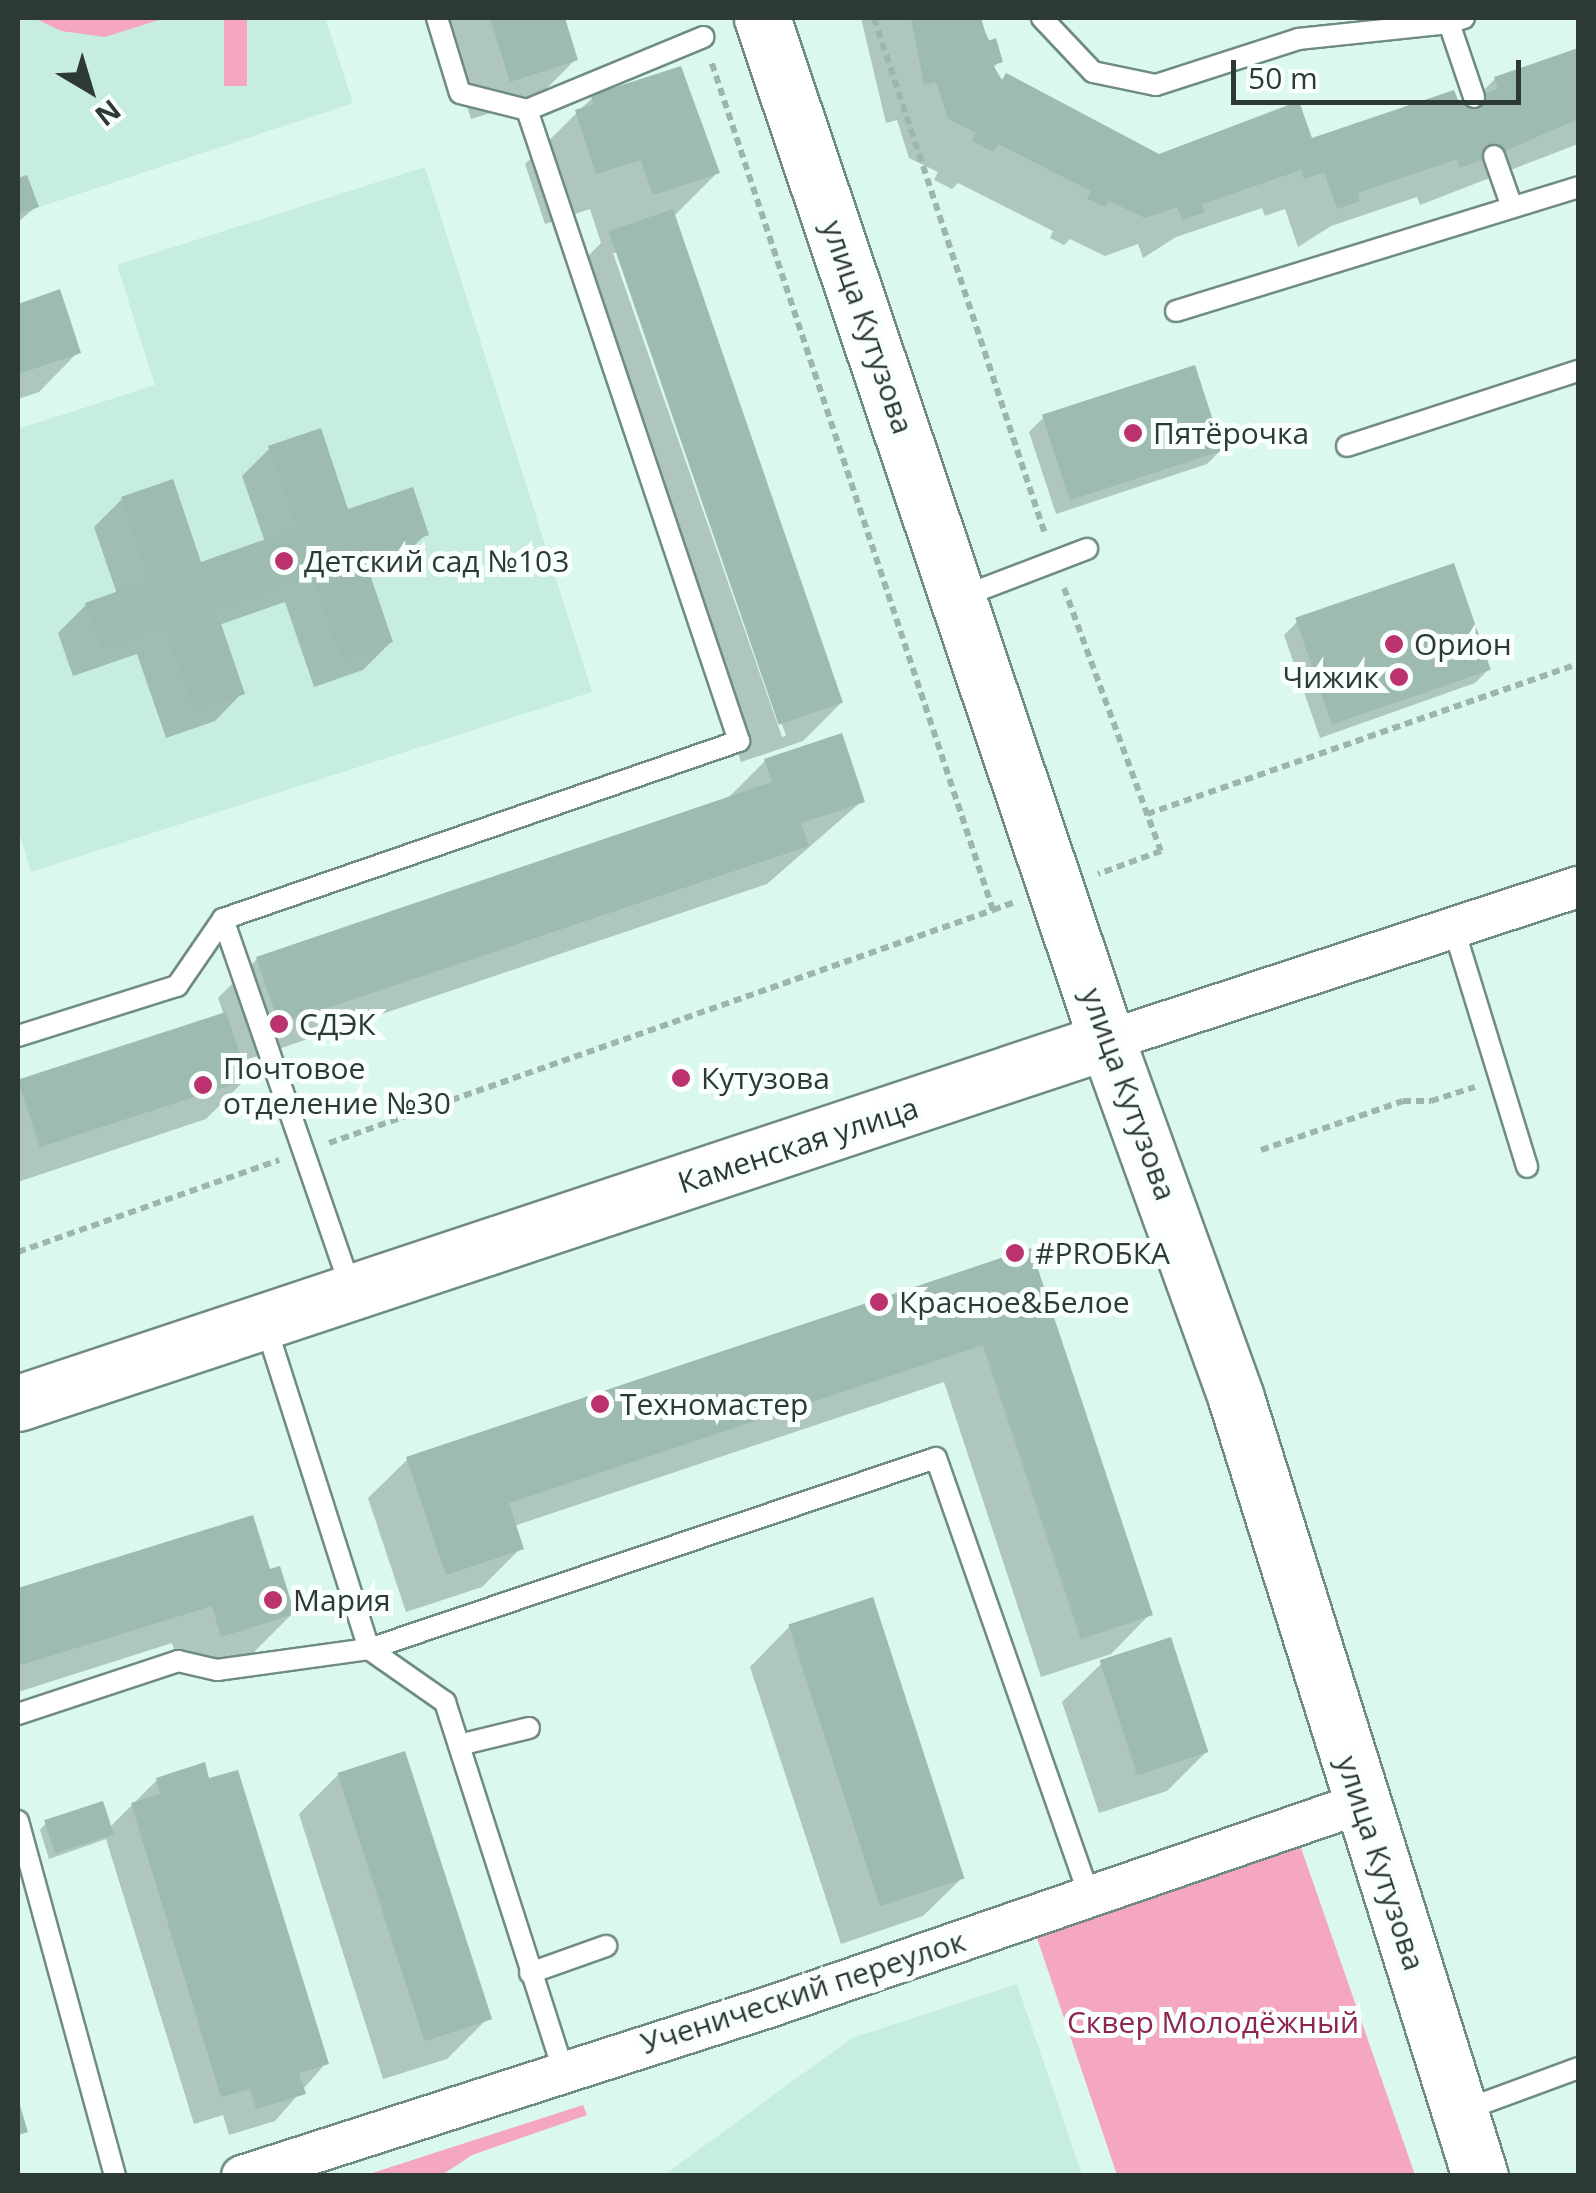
<!DOCTYPE html>
<meta charset="utf-8">
<style>
body{margin:0}
#map{position:relative;width:1596px;height:2193px;overflow:hidden;background:#daf8eb;font-family:"Open Sans",sans-serif}
div>[style]{position:absolute}
[style*='--x']{left:calc(var(--x)*1px);top:calc(var(--y)*1px);width:calc(var(--w)*1px);rotate:calc(var(--a)*1deg)}
.built>*{inset:0;background:#c7edde}
.green>*{inset:0;background:#f5a6c1;transform-origin:0 0}
.shadow>*{inset:0;background:#0003}
.building>*{inset:0;background:#9ebbaf;transform-origin:0 0}
.path>*{height:6px;margin-top:-3px;transform-origin:0;background:repeating-linear-gradient(90deg,#9db5aa 0 8px,transparent 0 13px)}
.roads{filter:drop-shadow(2px 0 #708c80) drop-shadow(-2px 0 #708c80) drop-shadow(0 2px #708c80) drop-shadow(0 -2px #708c80)}
.lane>*{height:20px;margin:-10px;padding:0 10px;transform-origin:10px;border-radius:10px;background:#fff}
.street>*{height:40px;margin:-20px;padding:0 20px;transform-origin:20px;border-radius:20px;background:#fff}
.secondary>*{height:55px;margin:-27.5px;padding:0 27.5px;transform-origin:27.5px;border-radius:27.5px;background:#fff}
.dots>*{width:28px;height:28px;translate:-50% -50%;box-sizing:border-box;border:5px solid #f9fffc;border-radius:50%}
span{translate:-50% -50%;white-space:nowrap;text-align:center;line-height:1.15;-webkit-text-stroke:10px #f9fffc;paint-order:stroke}
.street-label{font-size:30px;color:#2d3934}
.poi-label{font-size:30px;color:#2d3934}
.left{translate:0 -50%;text-align:left}
.right{translate:-100% -50%;text-align:right}
.park-label{font-size:30px;color:#8f2354}
.frame{position:absolute;inset:0;border:20px solid #2d3934;pointer-events:none}
.north{position:absolute;left:40px;top:40px;width:100px;height:100px;-webkit-text-stroke:8px #f9fffc;paint-order:stroke;rotate:142deg;font-size:28px;font-weight:700;line-height:40px;text-align:center;color:#2d3934}
.north::after{content:'';display:block;margin:auto;width:35px;height:45px;background:#2d3934;clip-path:polygon(50% 0,100% 100%,50% 72%,0 100%)}
.scale{position:absolute;left:1231px;top:60px;width:290px;height:45px;box-sizing:border-box;border:5px solid #2d3934;border-top:0;padding-left:12px;font-size:30px;line-height:35px;white-space:nowrap;color:#2d3934;-webkit-text-stroke:8px #f9fffc;paint-order:stroke}
</style>
<div id="map">
<div class="built">
<div style="clip-path:polygon(18px 18px,325px 18px,353px 103px,18px 214px)"></div>
<div style="clip-path:polygon(425px 167px,592px 692px,31px 872px,18px 828px,18px 429px,155px 385px,117px 265px)"></div>
<div style="clip-path:polygon(1017px 1984px,1082px 2175px,664px 2175px,852px 2038px)"></div>
</div>
<div class="green">
<div style="clip-path:polygon(34px 18px,165px 18px,105px 37px,61px 31px)"></div>
<div style="left:224px;top:18px;width:23px;height:68px"></div>
<div style="clip-path:polygon(1300px 1845px,1415px 2175px,1117px 2175px,1034px 1929px)"></div>
<div style="clip-path:polygon(583px 2105px,587px 2115px,472px 2155px,442px 2175px,366px 2175px)"></div>
</div>
<div class="shadow">
<div style="clip-path:polygon(439px 18px,562px 18px,575px 60px,536px 99px,471px 119px)"></div>
<div style="clip-path:polygon(861px 18px,978px 18px,1000px 61px,992px 69px,1001px 82px,1159px 156px,1310px 142px,1457px 105px,1475px 99px,1495px 79px,1578px 51px,1578px 144px,1420px 205px,1417px 197px,1331px 226px,1298px 247px,1285px 209px,1265px 216px,1262px 208px,1176px 237px,1143px 258px,1138px 244px,1105px 256px,1070px 239px,1064px 245px,1050px 238px,1053px 231px,958px 183px,952px 189px,934px 180px,938px 172px,909px 158px,897px 120px,886px 123px)"></div>
<div style="clip-path:polygon(evenodd,592px 98px,717px 173px,673px 217px,842px 702px,803px 741px,741px 762px,571px 273px,601px 243px,590px 209px,545px 224px,525px 164px,592px 98px,613px 253px,619px 253px,786px 736px,782px 737px,613px 253px)"></div>
<div style="clip-path:polygon(25px 178px,36px 207px,18px 222px,18px 181px)"></div>
<div style="clip-path:polygon(58px 293px,78px 352px,39px 392px,18px 399px,18px 306px)"></div>
<div style="clip-path:polygon(1043px 418px,1221px 450px,1207px 464px,1056px 514px,1029px 432px)"></div>
<div style="clip-path:polygon(270px 448px,347px 513px,426px 534px,398px 562px,367px 573px,391px 642px,363px 670px,314px 687px,285px 602px,219px 625px,242px 693px,215px 721px,166px 738px,137px 654px,73px 676px,58px 633px,86px 605px,117px 594px,94px 527px,122px 499px,200px 565px,265px 542px,242px 476px)"></div>
<div style="clip-path:polygon(1298px 621px,1489px 669px,1475px 683px,1320px 738px,1284px 635px)"></div>
<div style="clip-path:polygon(765px 761px,862px 801px,767px 884px,240px 1062px,245px 1080px,206px 1119px,18px 1182px,18px 1084px,224px 1015px,218px 998px,257px 959px,726px 800px)"></div>
<div style="clip-path:polygon(1030px 1251px,1150px 1614px,1111px 1654px,1041px 1677px,944px 1382px,514px 1526px,521px 1548px,482px 1587px,406px 1612px,368px 1498px,408px 1459px)"></div>
<div style="clip-path:polygon(252px 1518px,269px 1572px,292px 1614px,253px 1653px,182px 1675px,172px 1643px,18px 1692px,18px 1591px)"></div>
<div style="clip-path:polygon(789px 1627px,963px 1877px,923px 1916px,841px 1944px,750px 1667px)"></div>
<div style="clip-path:polygon(1102px 1663px,1206px 1752px,1167px 1791px,1099px 1813px,1062px 1702px)"></div>
<div style="clip-path:polygon(338px 1775px,487px 2019px,447px 2059px,383px 2079px,299px 1814px)"></div>
<div style="clip-path:polygon(157px 1780px,326px 2063px,275px 2121px,229px 2135px,223px 2115px,194px 2124px,106px 1839px,49px 1859px,40px 1830px,46px 1823px,109px 1828px)"></div>
</div>
<div class="building">
<div style="clip-path:polygon(490px 18px,565px 18px,578px 60px,510px 82px)"></div>
<div style="clip-path:polygon(911px 18px,981px 18px,988px 41px,996px 38px,1003px 62px,993px 65px,1002px 80px,1006px 73px,1159px 154px,1299px 101px,1312px 138px,1454px 90px,1459px 102px,1498px 89px,1494px 77px,1578px 48px,1578px 119px,1494px 156px,1459px 168px,1457px 159px,1358px 193px,1360px 201px,1337px 209px,1324px 172px,1304px 179px,1301px 170px,1202px 204px,1205px 212px,1182px 220px,1177px 207px,1145px 218px,1109px 201px,1105px 207px,1087px 199px,1091px 191px,998px 144px,993px 152px,972px 141px,976px 133px,948px 119px,936px 82px,924px 85px)"></div>
<div style="clip-path:polygon(681px 66px,720px 173px,653px 195px,641px 160px,596px 174px,575px 110px,593px 104px,591px 95px)"></div>
<div style="clip-path:polygon(27px 175px,39px 207px,18px 214px,18px 178px)"></div>
<div style="left:673px;top:209px;width:522px;height:68px;rotate:71deg"></div>
<div style="clip-path:polygon(60px 289px,81px 353px,18px 374px,18px 304px)"></div>
<div style="left:1195px;top:365px;width:90px;height:161px;rotate:72deg"></div>
<div style="clip-path:polygon(321px 428px,348px 509px,413px 487px,429px 535px,364px 557px,393px 642px,342px 661px,312px 576px,216px 609px,245px 694px,194px 712px,165px 628px,101px 650px,85px 603px,149px 580px,121px 497px,173px 479px,201px 562px,297px 528px,268px 446px)"></div>
<div style="left:1454px;top:563px;width:113px;height:168px;rotate:71deg"></div>
<div style="clip-path:polygon(842px 733px,865px 802px,801px 823px,809px 846px,279px 1024px,256px 957px,772px 782px,764px 759px)"></div>
<div style="left:226px;top:1012px;width:71px;height:219px;rotate:72deg"></div>
<div style="clip-path:polygon(1031px 1248px,1153px 1615px,1081px 1639px,983px 1345px,509px 1503px,524px 1549px,446px 1575px,406px 1457px)"></div>
<div style="clip-path:polygon(253px 1515px,270px 1569px,280px 1566px,295px 1614px,221px 1637px,212px 1606px,18px 1666px,18px 1588px)"></div>
<div style="left:873px;top:1597px;width:296px;height:89px;rotate:72deg"></div>
<div style="left:1171px;top:1637px;width:121px;height:75px;rotate:72deg"></div>
<div style="left:405px;top:1751px;width:282px;height:71px;rotate:72deg"></div>
<div style="clip-path:polygon(205px 1762px,209px 1778px,238px 1770px,329px 2064px,299px 2073px,306px 2094px,256px 2109px,250px 2089px,221px 2097px,131px 1803px,160px 1794px,156px 1778px)"></div>
<div style="left:103px;top:1801px;width:35px;height:62px;rotate:72deg"></div>
<div style="clip-path:polygon(18px 2099px,28px 2132px,18px 2135px)"></div>
</div>
<div class="path">
<div style="--x:874;--y:18;--w:544;--a:71.67"></div>
<div style="--x:1064;--y:588;--w:280;--a:69.8"></div>
<div style="--x:1161;--y:851;--w:67;--a:159.9"></div>
<div style="--x:1147;--y:814;--w:456;--a:-19.2"></div>
<div style="--x:993;--y:910;--w:23;--a:-20"></div>
<div style="--x:329;--y:1143;--w:704;--a:-19.34"></div>
<div style="--x:993;--y:910;--w:895;--a:-108.37"></div>
<div style="--x:1261;--y:1150;--w:150;--a:-19"></div>
<div style="--x:1403;--y:1101;--w:28;--a:0"></div>
<div style="--x:1431;--y:1101;--w:46;--a:-17.7"></div>
<div style="--x:18;--y:1252;--w:277;--a:-19.4"></div>
</div>
<div class="roads">
<div class="lane">
<div style="--x:437;--y:18;--w:78;--a:73"></div>
<div style="--x:460;--y:93;--w:69;--a:14.2"></div>
<div style="--x:1042;--y:18;--w:74;--a:46.6"></div>
<div style="--x:1093;--y:72;--w:64;--a:11.7"></div>
<div style="--x:1156;--y:85;--w:149;--a:-17.9"></div>
<div style="--x:1298;--y:39;--w:152;--a:-6"></div>
<div style="--x:1464;--y:18;--w:16;--a:162"></div>
<div style="--x:1449;--y:23;--w:78;--a:71.3"></div>
<div style="--x:1494;--y:156;--w:54;--a:70.6"></div>
<div style="--x:1176;--y:311;--w:421;--a:-17.1"></div>
<div style="--x:1347;--y:446;--w:243;--a:-18"></div>
<div style="--x:961;--y:597;--w:135;--a:-20.9"></div>
<div style="--x:223;--y:919;--w:394;--a:70.9"></div>
<div style="--x:1453;--y:926;--w:252;--a:72.9"></div>
<div style="--x:18;--y:1036;--w:167;--a:-17.5"></div>
<div style="--x:177;--y:986;--w:81;--a:-55.5"></div>
<div style="--x:223;--y:919;--w:546;--a:-19.03"></div>
<div style="--x:739;--y:741;--w:666;--a:-108.57"></div>
<div style="--x:527;--y:110;--w:191;--a:-22.5"></div>
<div style="--x:369;--y:1649;--w:598;--a:-18.62"></div>
<div style="--x:936;--y:1458;--w:462;--a:70.7"></div>
<div style="--x:369;--y:1649;--w:93;--a:34.9"></div>
<div style="--x:445;--y:1702;--w:386;--a:72.2"></div>
<div style="--x:18;--y:1714;--w:169;--a:-18.3"></div>
<div style="--x:178;--y:1661;--w:40;--a:13"></div>
<div style="--x:217;--y:1670;--w:153;--a:-7.9"></div>
<div style="--x:369;--y:1649;--w:342;--a:-107.7"></div>
<div style="--x:459;--y:1745;--w:72;--a:-13.7"></div>
<div style="--x:18;--y:1821;--w:368;--a:74.7"></div>
<div style="--x:530;--y:1973;--w:81;--a:-19.6"></div>
<div style="--x:1462;--y:2111;--w:124;--a:-20.3"></div>
</div>
<div class="street">
<div style="--x:1107;--y:1041;--w:496;--a:-18.1"></div>
<div style="--x:242;--y:2176;--w:557;--a:-17.78"></div>
<div style="--x:772;--y:2006;--w:624;--a:-18.99"></div>
</div>
<div class="secondary">
<div style="--x:762;--y:18;--w:1080;--a:71.36"></div>
<div style="--x:1107;--y:1041;--w:380;--a:70.1"></div>
<div style="--x:1236;--y:1398;--w:815;--a:72.59"></div>
<div style="--x:18;--y:1403;--w:1148;--a:-18.39"></div>
</div>
</div>
<div class="dots">
<div style="left:1133px;top:433px;background:#bb326f"></div>
<div style="left:284px;top:561px;background:#bb326f"></div>
<div style="left:1394px;top:644px;background:#bb326f"></div>
<div style="left:1399px;top:677px;background:#bb326f"></div>
<div style="left:279px;top:1024px;background:#bb326f"></div>
<div style="left:681px;top:1078px;background:#bb326f"></div>
<div style="left:203px;top:1085px;background:#bb326f"></div>
<div style="left:1015px;top:1253px;background:#bb326f"></div>
<div style="left:879px;top:1302px;background:#bb326f"></div>
<div style="left:600px;top:1404px;background:#bb326f"></div>
<div style="left:273px;top:1600px;background:#bb326f"></div>
</div>
<div class="street-label">
<span style="left:868px;top:327px;rotate:71deg">улица Кутузова</span>
<span style="left:1129px;top:1094px;rotate:70deg">улица Кутузова</span>
<span style="left:798px;top:1145px;rotate:-18deg">Каменская улица</span>
<span style="left:1381px;top:1863px;rotate:72deg">улица Кутузова</span>
<span style="left:803px;top:1992px;rotate:-18deg">Ученический переулок</span>
</div>
<div class="poi-label">
<span class="left" style="left:1153px;top:433px">Пятёрочка</span>
<span class="left" style="left:304px;top:561px">Детский сад №103</span>
<span class="left" style="left:1414px;top:644px">Орион</span>
<span class="right" style="left:1379px;top:677px">Чижик</span>
<span class="left" style="left:299px;top:1024px">СДЭК</span>
<span class="left" style="left:223px;top:1085px">Почтовое<br>отделение №30</span>
<span class="left" style="left:701px;top:1078px">Кутузова</span>
<span class="left" style="left:1035px;top:1253px">#PROБКА</span>
<span class="left" style="left:899px;top:1302px">Красное&amp;Белое</span>
<span class="left" style="left:620px;top:1404px">Техномастер</span>
<span class="left" style="left:293px;top:1600px">Мария</span>
</div>
<div class="park-label">
<span style="left:1213px;top:2022px">Сквер Молодёжный</span>
</div>
<div class="frame"></div>
<div class="north">N</div>
<div class="scale">50 m</div>
</div>
